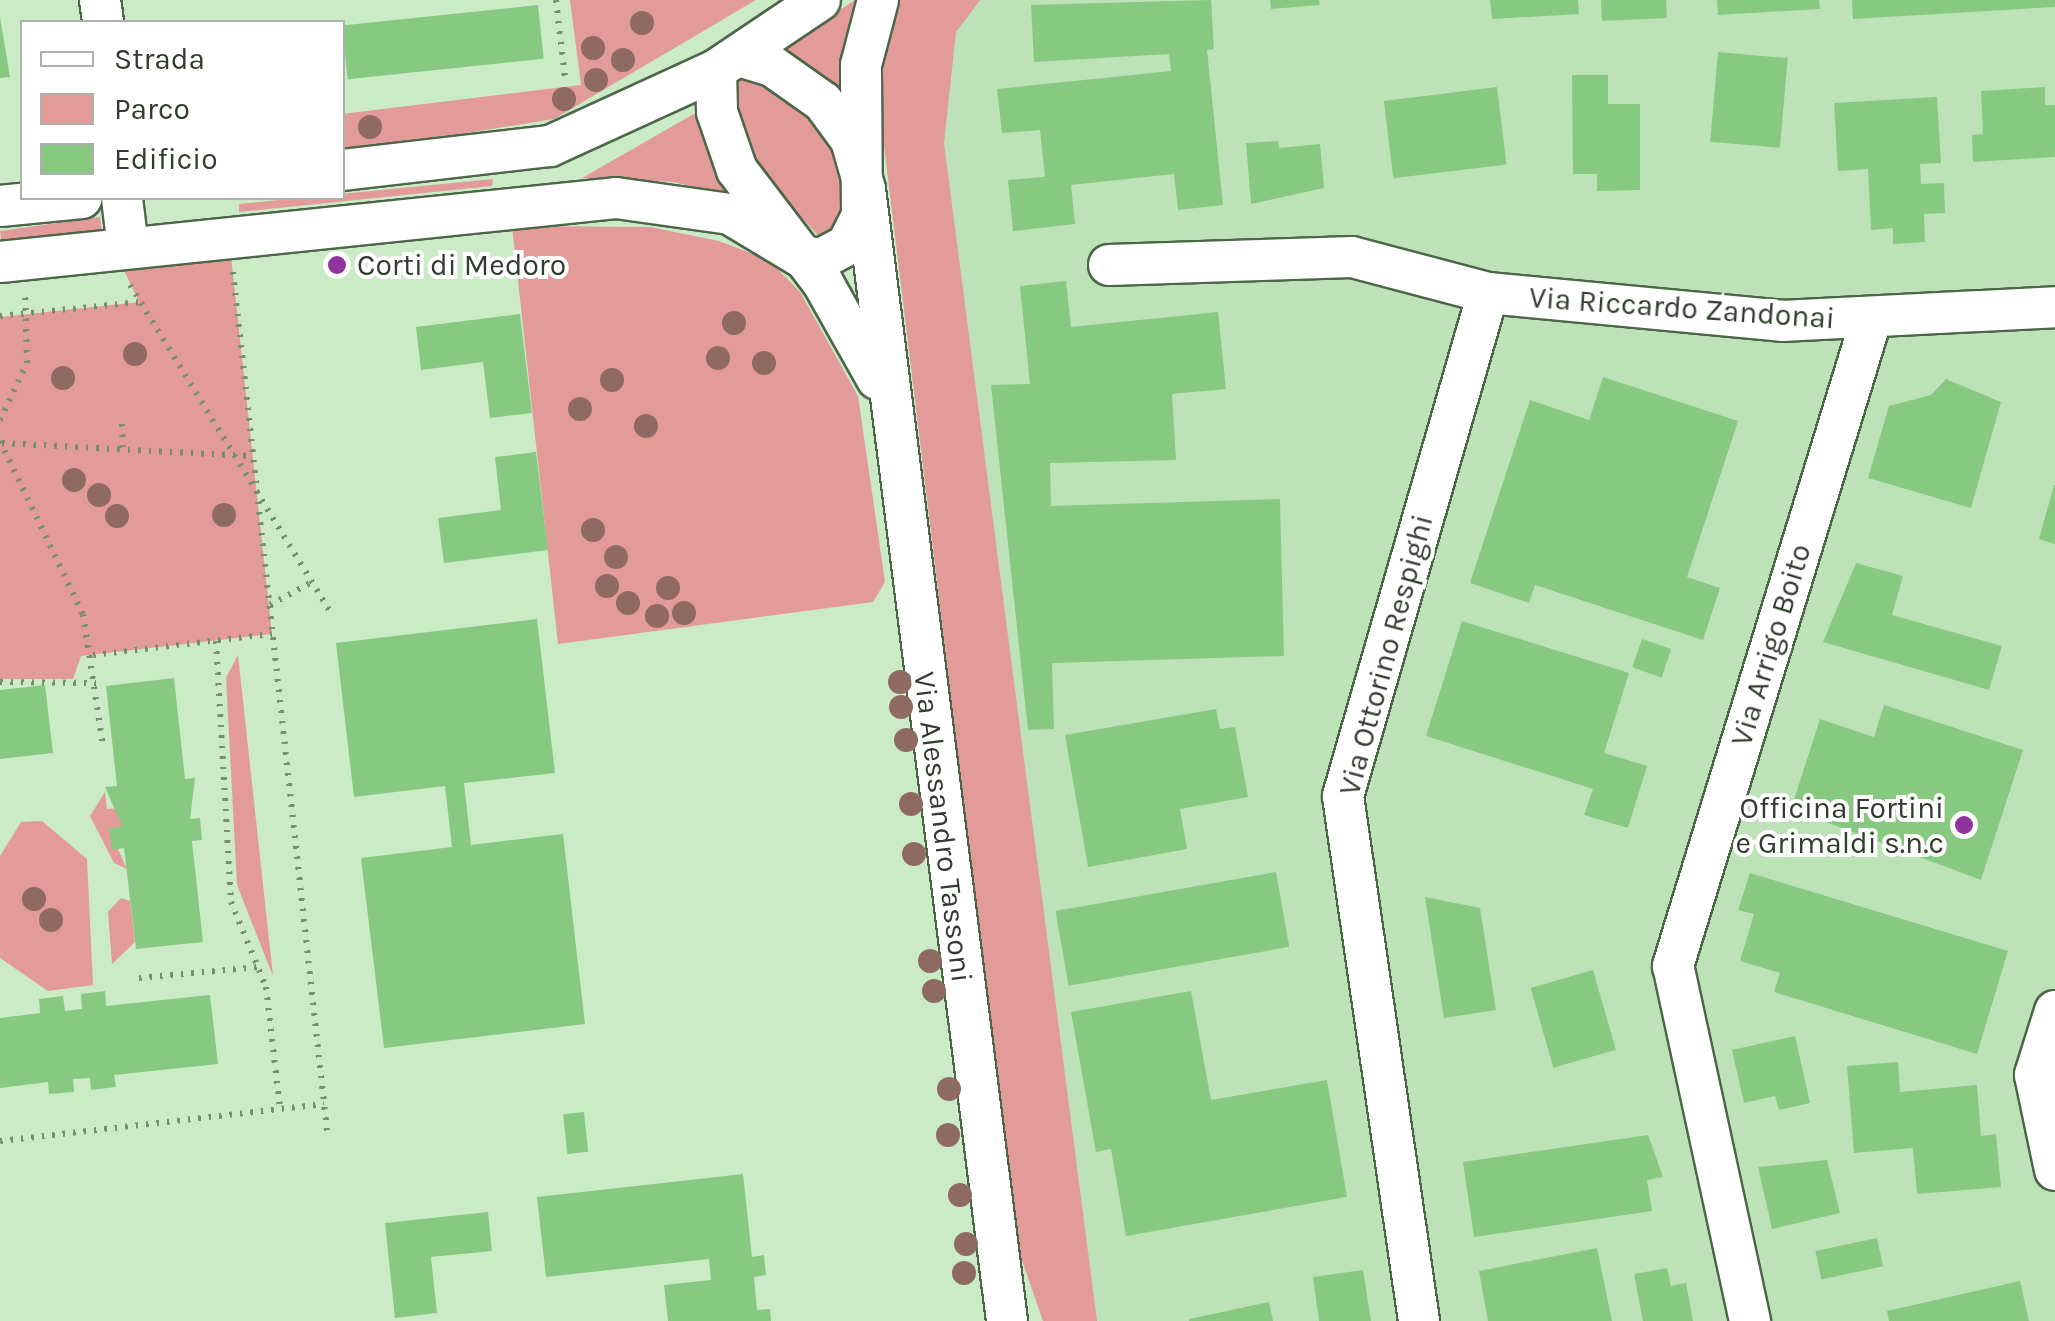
<!DOCTYPE html>
<style>
body{margin:0}
#map{position:relative;width:2055px;height:1321px;overflow:hidden;background:#cbebc7;font-family:Karla,sans-serif}
div>[style]{position:absolute}
[style*='--x']{left:calc(var(--x)*1px);top:calc(var(--y)*1px);width:calc(var(--w)*1px);rotate:calc(var(--a)*1deg)}
.built>*{inset:0;background:#bde2b8}
.green>*{inset:0;background:#e29b98;transform-origin:0 0}
.building>*{inset:0;background:#88c981;transform-origin:0 0}
.path>*{height:6px;margin-top:-3px;transform-origin:0;background:repeating-linear-gradient(90deg,#778d74 0 2.5px,transparent 0 10.5px)}
.roads{filter:drop-shadow(2px 0 #4c6748) drop-shadow(-2px 0 #4c6748) drop-shadow(0 2px #4c6748) drop-shadow(0 -2px #4c6748)}
.street>*{height:40px;margin:-20px;padding:0 20px;transform-origin:20px;border-radius:20px;background:#fff}
.trees>*{width:24px;height:24px;margin:-12px;border-radius:50%;background:#8e6a62}
.dots>*{width:28px;height:28px;translate:-50% -50%;box-sizing:border-box;border:5px solid #fff;border-radius:50%}
span{translate:-50% -50%;white-space:nowrap;text-align:center;line-height:1.15;-webkit-text-stroke:8px #fff;paint-order:stroke}
.poi-label{font-size:30px;color:#303d2e}
.left{translate:0 -50%;text-align:left}
.right{translate:-100% -50%;text-align:right}
.street-label{font-size:30px;color:#303d2e}
.legend{position:absolute;left:20px;top:20px;width:325px;height:180px;box-sizing:border-box;background:#fff;border:2px solid #acb1ab;margin:0;padding:12px 18px;list-style:none;font-size:30px;color:#303d2e}
.legend li{display:flex;align-items:center;gap:20px;height:50px}
.legend b{width:50px;border:2px solid #acb1ab}
</style>
<div id="map">
<div class="built">
<div style="clip-path:polygon(940px 0,2055px 0,2055px 1321px,1068px 1321px,908px 38px)"></div>
</div>
<div class="green">
<div style="clip-path:polygon(570px 0,756px 0,554px 119px,343px 153px,342px 114px,581px 85px)"></div>
<div style="clip-path:polygon(855px 0,862px 0,847px 109px,776px 52px)"></div>
<div style="clip-path:polygon(894px 0,980px 0,956px 32px,944px 143px,1097px 1321px,1043px 1321px,1018px 1249px,882px 129px,881px 60px)"></div>
<div style="clip-path:polygon(753px 77px,789px 97px,838px 154px,852px 224px,829px 247px,760px 174px,726px 83px)"></div>
<div style="clip-path:polygon(699px 111px,730px 196px,674px 182px,582px 178px)"></div>
<div style="clip-path:polygon(493px 179px,492px 186px,239px 212px,239px 204px)"></div>
<div style="left:100px;top:217px;width:14px;height:101px;rotate:82deg"></div>
<div style="clip-path:polygon(512px 226px,650px 227px,719px 241px,769px 260px,800px 292px,858px 396px,885px 582px,873px 602px,558px 644px)"></div>
<div style="clip-path:polygon(231px 256px,272px 634px,81px 656px,73px 679px,0 679px,0 317px,139px 302px,123px 268px)"></div>
<div style="clip-path:polygon(238px 655px,273px 976px,237px 885px,226px 678px)"></div>
<div style="clip-path:polygon(105px 792px,107px 809px,120px 808px,122px 826px,109px 829px,127px 869px,114px 863px,90px 816px)"></div>
<div style="clip-path:polygon(42px 821px,87px 859px,93px 985px,48px 991px,0 958px,0 856px,21px 822px)"></div>
<div style="clip-path:polygon(121px 898px,130px 901px,135px 942px,112px 964px,108px 912px)"></div>
</div>
<div class="building">
<div style="clip-path:polygon(1211px 0,1214px 49px,1207px 50px,1223px 205px,1178px 210px,1174px 174px,1071px 185px,1075px 224px,1013px 231px,1008px 180px,1045px 177px,1040px 130px,1002px 133px,997px 89px,1171px 71px,1169px 54px,1034px 62px,1031px 5px)"></div>
<div style="clip-path:polygon(1270px 0,1319px 0,1320px 5px,1271px 9px)"></div>
<div style="clip-path:polygon(1490px 0,1578px 0,1579px 14px,1492px 19px)"></div>
<div style="clip-path:polygon(1601px 0,1666px 0,1667px 18px,1602px 21px)"></div>
<div style="clip-path:polygon(1717px 0,1819px 0,1820px 9px,1718px 15px)"></div>
<div style="clip-path:polygon(1852px 0,2055px 0,2055px 7px,1853px 19px)"></div>
<div style="left:538px;top:5px;width:54px;height:197px;rotate:84deg"></div>
<div style="clip-path:polygon(0 17px,10px 77px,0 78px)"></div>
<div style="left:1718px;top:52px;width:70px;height:90px;rotate:5deg"></div>
<div style="clip-path:polygon(1572px 75px,1608px 75px,1608px 104px,1640px 104px,1640px 190px,1597px 191px,1597px 174px,1573px 174px)"></div>
<div style="left:1497px;top:87px;width:78px;height:114px;rotate:83deg"></div>
<div style="clip-path:polygon(2045px 87px,2045px 105px,2055px 105px,2055px 157px,1973px 162px,1972px 135px,1983px 134px,1981px 91px)"></div>
<div style="clip-path:polygon(1937px 97px,1941px 163px,1920px 164px,1921px 184px,1944px 183px,1945px 213px,1924px 214px,1925px 242px,1893px 244px,1893px 228px,1871px 230px,1868px 169px,1838px 171px,1834px 103px)"></div>
<div style="clip-path:polygon(1278px 141px,1279px 148px,1320px 144px,1324px 188px,1251px 204px,1246px 143px)"></div>
<div style="clip-path:polygon(1066px 281px,1071px 327px,1218px 312px,1226px 389px,1172px 394px,1176px 460px,1050px 463px,1051px 506px,1280px 499px,1284px 656px,1052px 663px,1054px 729px,1028px 730px,991px 385px,1030px 384px,1020px 286px)"></div>
<div style="clip-path:polygon(520px 314px,532px 413px,490px 418px,483px 362px,421px 370px,416px 327px)"></div>
<div style="clip-path:polygon(1603px 377px,1738px 421px,1687px 577px,1720px 588px,1703px 640px,1535px 585px,1529px 603px,1470px 583px,1530px 400px,1589px 420px)"></div>
<div style="clip-path:polygon(1946px 379px,2001px 402px,1971px 508px,1868px 478px,1889px 406px,1931px 395px)"></div>
<div style="clip-path:polygon(536px 452px,548px 550px,444px 563px,438px 518px,501px 510px,495px 457px)"></div>
<div style="clip-path:polygon(2054px 485px,2055px 485px,2055px 544px,2039px 539px)"></div>
<div style="clip-path:polygon(1856px 563px,1903px 576px,1892px 615px,2002px 646px,1989px 690px,1823px 642px)"></div>
<div style="clip-path:polygon(537px 619px,555px 773px,464px 783px,471px 845px,563px 834px,585px 1024px,384px 1048px,361px 858px,452px 847px,445px 786px,354px 797px,336px 643px)"></div>
<div style="clip-path:polygon(1462px 621px,1629px 673px,1604px 753px,1647px 766px,1628px 828px,1584px 815px,1593px 789px,1426px 736px)"></div>
<div style="left:1642px;top:639px;width:31px;height:30px;rotate:19deg"></div>
<div style="clip-path:polygon(174px 678px,185px 779px,195px 778px,190px 819px,200px 818px,202px 840px,192px 841px,203px 942px,136px 949px,124px 848px,112px 850px,109px 828px,122px 826px,105px 787px,117px 786px,106px 686px)"></div>
<div style="clip-path:polygon(45px 685px,53px 753px,0 759px,0 690px)"></div>
<div style="clip-path:polygon(1884px 705px,2023px 750px,1981px 880px,1791px 809px,1820px 719px,1874px 737px)"></div>
<div style="clip-path:polygon(1216px 709px,1220px 729px,1235px 727px,1248px 797px,1180px 809px,1187px 849px,1088px 867px,1065px 735px)"></div>
<div style="left:1276px;top:872px;width:76px;height:224px;rotate:80deg"></div>
<div style="clip-path:polygon(1750px 873px,2008px 951px,1977px 1054px,1774px 992px,1780px 973px,1740px 961px,1754px 914px,1738px 910px)"></div>
<div style="clip-path:polygon(1425px 897px,1480px 908px,1496px 1010px,1444px 1018px)"></div>
<div style="left:1593px;top:970px;width:83px;height:65px;rotate:74deg"></div>
<div style="clip-path:polygon(105px 991px,106px 1006px,210px 995px,218px 1064px,114px 1075px,116px 1087px,91px 1090px,90px 1078px,73px 1079px,74px 1092px,49px 1094px,48px 1082px,0 1088px,0 1018px,40px 1013px,39px 999px,63px 996px,65px 1011px,82px 1009px,81px 994px)"></div>
<div style="clip-path:polygon(1191px 991px,1211px 1100px,1327px 1080px,1347px 1197px,1126px 1236px,1111px 1149px,1096px 1152px,1071px 1012px)"></div>
<div style="clip-path:polygon(1795px 1036px,1810px 1103px,1779px 1110px,1775px 1096px,1744px 1103px,1732px 1050px)"></div>
<div style="clip-path:polygon(1898px 1062px,1900px 1092px,1977px 1085px,1981px 1136px,1996px 1134px,2001px 1187px,1917px 1194px,1913px 1148px,1854px 1153px,1847px 1066px)"></div>
<div style="left:584px;top:1112px;width:40px;height:21px;rotate:84deg"></div>
<div style="clip-path:polygon(1648px 1135px,1663px 1177px,1647px 1180px,1652px 1211px,1474px 1237px,1463px 1162px)"></div>
<div style="clip-path:polygon(1827px 1160px,1840px 1213px,1772px 1229px,1758px 1167px)"></div>
<div style="clip-path:polygon(743px 1174px,752px 1257px,764px 1255px,766px 1275px,754px 1277px,757px 1310px,770px 1309px,771px 1321px,668px 1321px,664px 1285px,711px 1280px,709px 1259px,546px 1277px,537px 1197px)"></div>
<div style="clip-path:polygon(488px 1212px,492px 1251px,431px 1257px,437px 1313px,395px 1318px,385px 1223px)"></div>
<div style="left:1877px;top:1238px;width:29px;height:63px;rotate:78deg"></div>
<div style="clip-path:polygon(1597px 1248px,1612px 1321px,1488px 1321px,1479px 1271px)"></div>
<div style="clip-path:polygon(1667px 1268px,1671px 1286px,1686px 1283px,1693px 1321px,1643px 1321px,1634px 1274px)"></div>
<div style="clip-path:polygon(1363px 1270px,1371px 1321px,1319px 1321px,1313px 1277px)"></div>
<div style="clip-path:polygon(2020px 1281px,2029px 1321px,1889px 1321px,1887px 1311px)"></div>
<div style="clip-path:polygon(1269px 1302px,1273px 1321px,1189px 1321px,1189px 1319px)"></div>
</div>
<div class="path">
<div style="--x:556;--y:0;--w:79;--a:83.4"></div>
<div style="--x:233;--y:272;--w:864;--a:83.75"></div>
<div style="--x:130;--y:285;--w:382;--a:58.5"></div>
<div style="--x:0;--y:316;--w:141;--a:-5.7"></div>
<div style="--x:0;--y:420;--w:63;--a:-64.7"></div>
<div style="--x:27;--y:363;--w:70;--a:-91.6"></div>
<div style="--x:122;--y:424;--w:25;--a:88"></div>
<div style="--x:0;--y:441;--w:192;--a:64.4"></div>
<div style="--x:83;--y:614;--w:134;--a:81.4"></div>
<div style="--x:2;--y:443;--w:251;--a:3"></div>
<div style="--x:270;--y:605;--w:48;--a:-28.7"></div>
<div style="--x:216;--y:641;--w:261;--a:86.7"></div>
<div style="--x:231;--y:902;--w:92;--a:67.6"></div>
<div style="--x:266;--y:987;--w:122;--a:83.4"></div>
<div style="--x:93;--y:655;--w:180;--a:-6.7"></div>
<div style="--x:0;--y:682;--w:96;--a:0.6"></div>
<div style="--x:139;--y:978;--w:119;--a:-5.3"></div>
<div style="--x:0;--y:1141;--w:326;--a:-6.5"></div>
</div>
<div class="roads">
<div class="street">
<div style="--x:100;--y:0;--w:22;--a:82"></div>
<div style="--x:739;--y:56;--w:34;--a:17"></div>
<div style="--x:772;--y:66;--w:62;--a:35.2"></div>
<div style="--x:823;--y:102;--w:47;--a:53.6"></div>
<div style="--x:851;--y:140;--w:51;--a:74.1"></div>
<div style="--x:865;--y:189;--w:1141;--a:82.85"></div>
<div style="--x:716;--y:70;--w:42;--a:88.6"></div>
<div style="--x:717;--y:112;--w:61;--a:71"></div>
<div style="--x:737;--y:170;--w:142;--a:52.7"></div>
<div style="--x:823;--y:283;--w:110;--a:60.6"></div>
<div style="--x:342;--y:170;--w:209;--a:-6.6"></div>
<div style="--x:550;--y:146;--w:183;--a:-24.6"></div>
<div style="--x:716;--y:70;--w:125;--a:-33.9"></div>
<div style="--x:122;--y:198;--w:50;--a:83.2"></div>
<div style="--x:0;--y:206;--w:82;--a:-5.6"></div>
<div style="--x:0;--y:262;--w:619;--a:-5.93"></div>
<div style="--x:616;--y:198;--w:115;--a:8"></div>
<div style="--x:730;--y:214;--w:82;--a:31"></div>
<div style="--x:800;--y:256;--w:21;--a:8"></div>
<div style="--x:821;--y:259;--w:30;--a:-28"></div>
<div style="--x:847;--y:245;--w:34;--a:-63"></div>
<div style="--x:862;--y:215;--w:150;--a:-90.4"></div>
<div style="--x:861;--y:65;--w:67;--a:-75.3"></div>
<div style="--x:1109;--y:265;--w:243;--a:-1.9"></div>
<div style="--x:1352;--y:257;--w:141;--a:14.8"></div>
<div style="--x:1488;--y:293;--w:295;--a:5.4"></div>
<div style="--x:1782;--y:321;--w:273;--a:-2.9"></div>
<div style="--x:2055;--y:1011;--w:67;--a:107.4"></div>
<div style="--x:2035;--y:1075;--w:97;--a:78.1"></div>
<div style="--x:1419;--y:1321;--w:530;--a:-98.24"></div>
<div style="--x:1343;--y:796;--w:523;--a:-73.92"></div>
<div style="--x:1750;--y:1321;--w:363;--a:-102.2"></div>
<div style="--x:1673;--y:966;--w:676;--a:-72.96"></div>
</div>
</div>
<div class="trees">
<div style="left:642px;top:23px"></div>
<div style="left:593px;top:48px"></div>
<div style="left:623px;top:60px"></div>
<div style="left:596px;top:80px"></div>
<div style="left:564px;top:99px"></div>
<div style="left:370px;top:127px"></div>
<div style="left:734px;top:323px"></div>
<div style="left:135px;top:354px"></div>
<div style="left:718px;top:358px"></div>
<div style="left:764px;top:363px"></div>
<div style="left:63px;top:378px"></div>
<div style="left:612px;top:380px"></div>
<div style="left:580px;top:409px"></div>
<div style="left:646px;top:426px"></div>
<div style="left:74px;top:480px"></div>
<div style="left:99px;top:495px"></div>
<div style="left:224px;top:515px"></div>
<div style="left:117px;top:516px"></div>
<div style="left:593px;top:530px"></div>
<div style="left:616px;top:557px"></div>
<div style="left:607px;top:586px"></div>
<div style="left:668px;top:588px"></div>
<div style="left:628px;top:603px"></div>
<div style="left:684px;top:613px"></div>
<div style="left:657px;top:616px"></div>
<div style="left:900px;top:682px"></div>
<div style="left:901px;top:707px"></div>
<div style="left:906px;top:740px"></div>
<div style="left:911px;top:804px"></div>
<div style="left:914px;top:854px"></div>
<div style="left:34px;top:899px"></div>
<div style="left:51px;top:920px"></div>
<div style="left:930px;top:961px"></div>
<div style="left:934px;top:991px"></div>
<div style="left:949px;top:1089px"></div>
<div style="left:948px;top:1135px"></div>
<div style="left:960px;top:1195px"></div>
<div style="left:966px;top:1244px"></div>
<div style="left:964px;top:1273px"></div>
</div>
<div class="dots">
<div style="left:337px;top:265px;background:#8f349e"></div>
<div style="left:1964px;top:825px;background:#8f349e"></div>
</div>
<div class="poi-label">
<span class="left" style="left:357px;top:265px">Corti di Medoro</span>
<span class="right" style="left:1944px;top:825px">Officina Fortini<br>e Grimaldi s.n.c</span>
</div>
<div class="street-label">
<span style="left:1682px;top:308px;rotate:4deg">Via Riccardo Zandonai</span>
<span style="left:1771px;top:645px;rotate:-73deg">Via Arrigo Boito</span>
<span style="left:1386px;top:655px;rotate:-75deg">Via Ottorino Respighi</span>
<span style="left:943px;top:827px;rotate:83deg">Via Alessandro Tassoni</span>
</div>
<ul class="legend">
<li><b style="height:12px;background:#fff"></b>Strada</li>
<li><b style="height:28px;background:#e29b98"></b>Parco</li>
<li><b style="height:28px;background:#88c981"></b>Edificio</li>
</ul>
</div>
